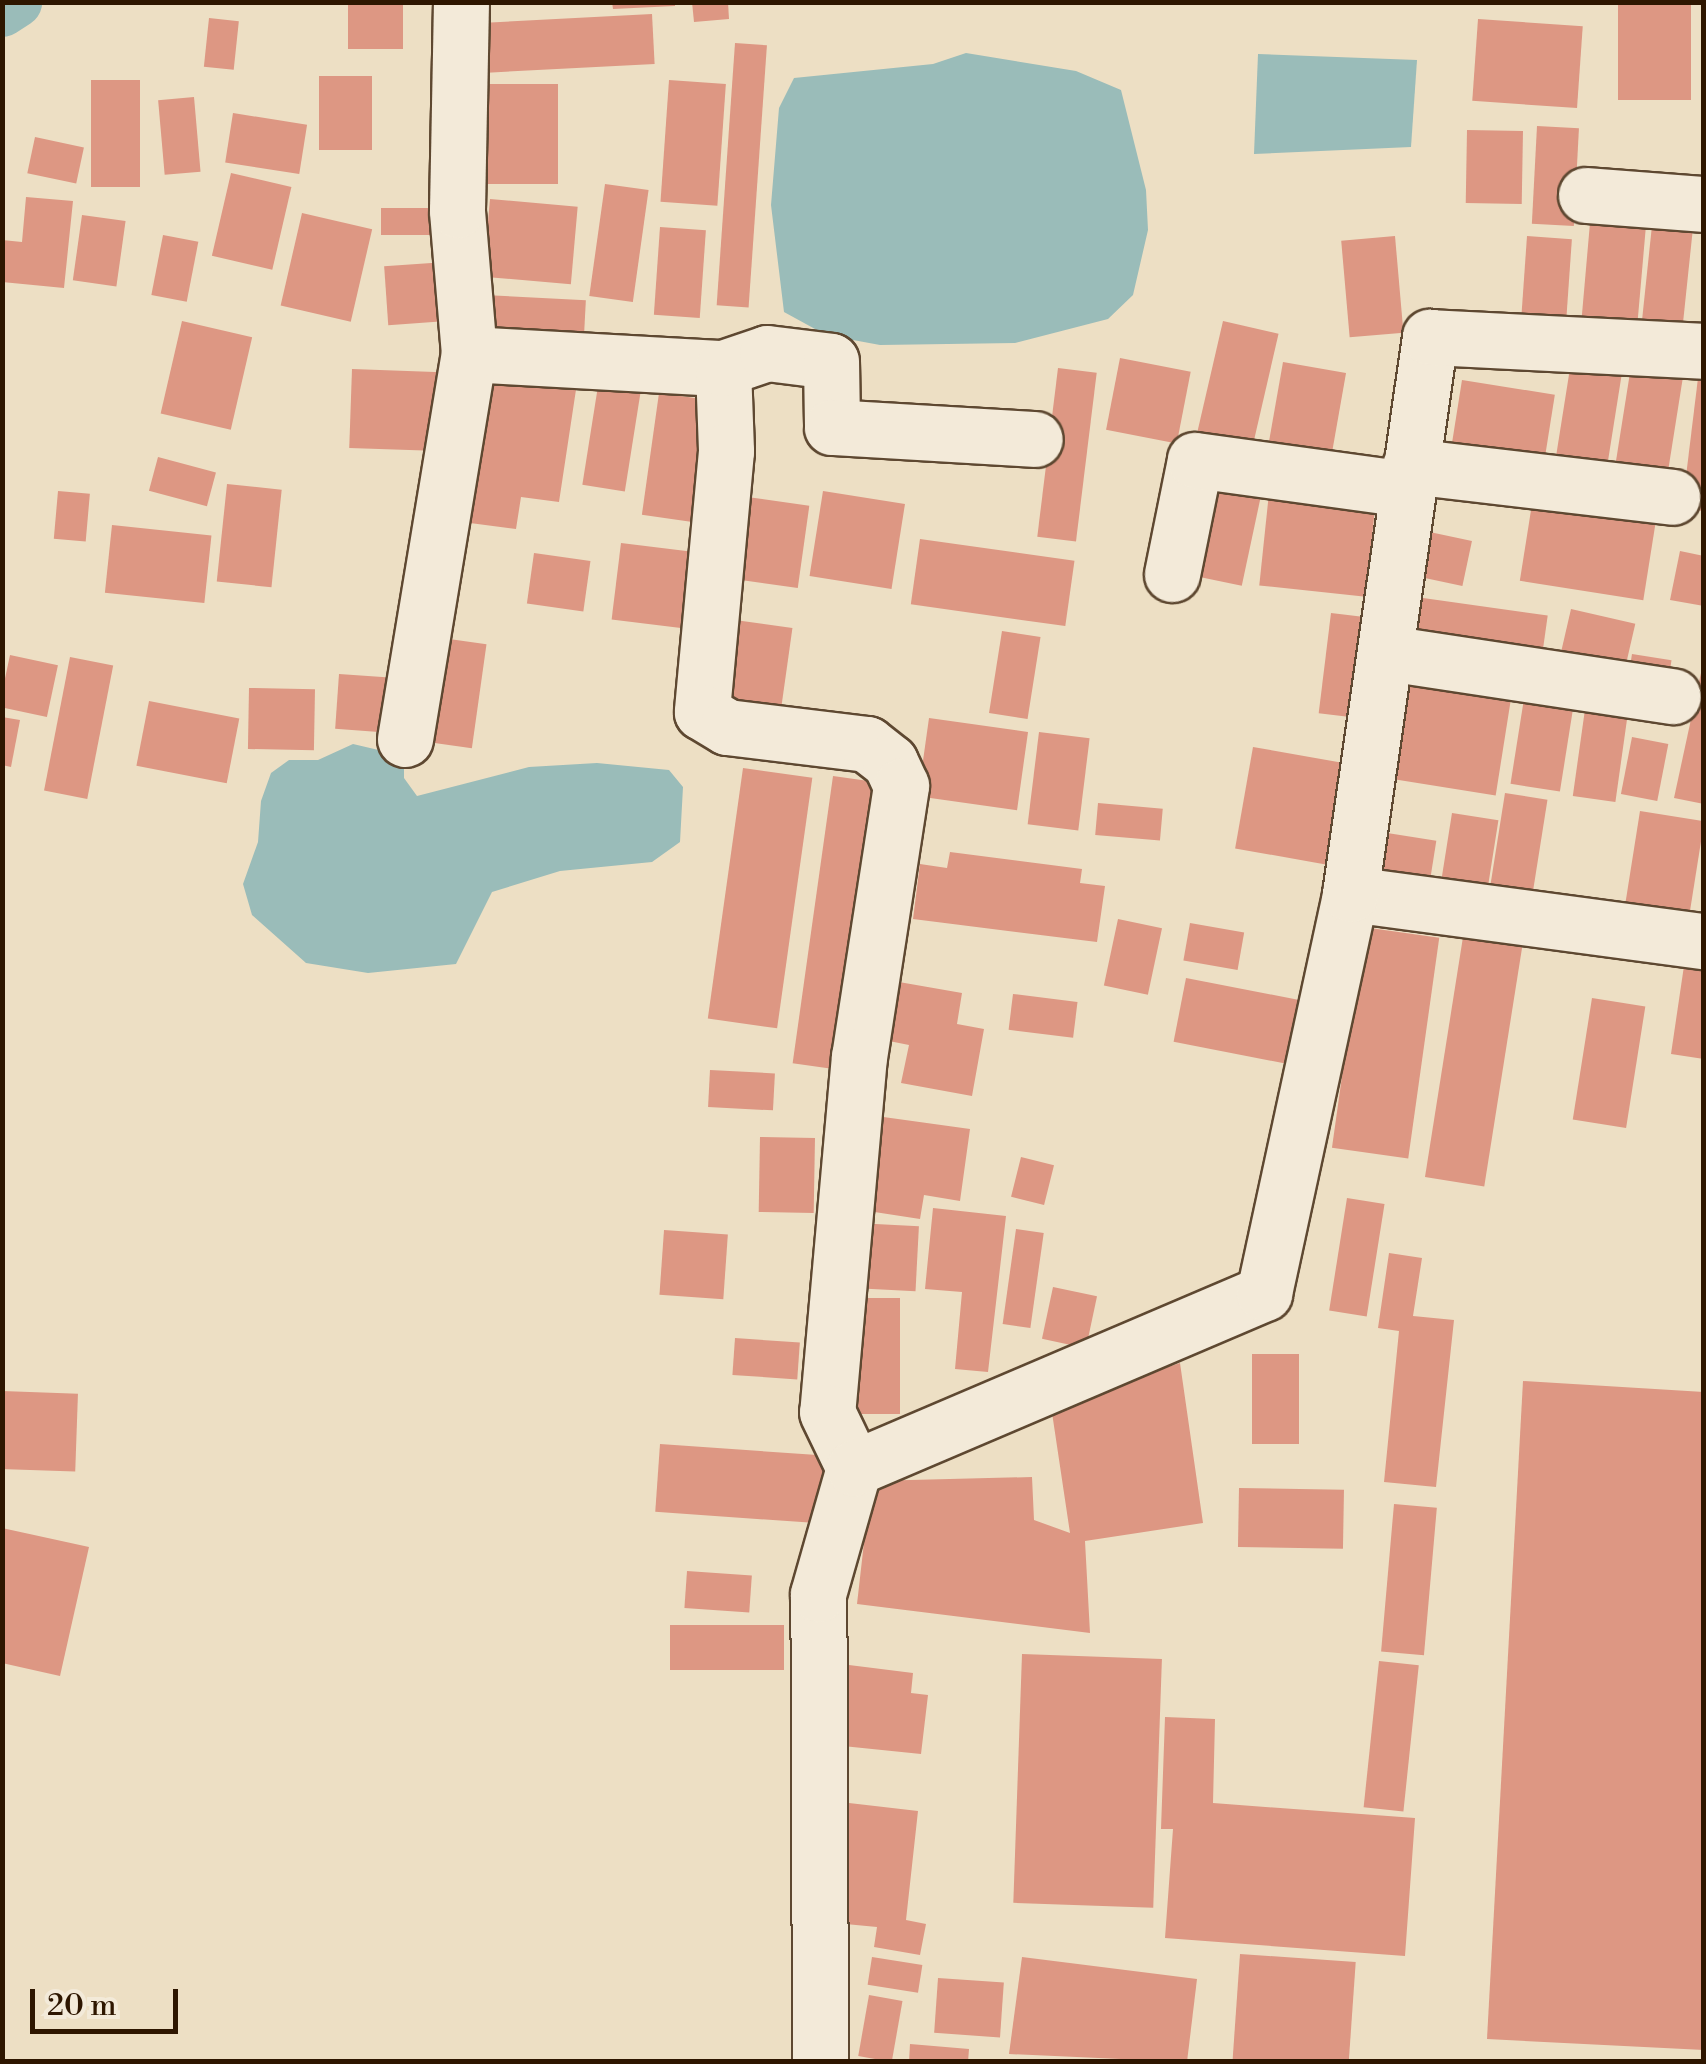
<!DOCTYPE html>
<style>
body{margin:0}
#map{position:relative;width:1706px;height:2064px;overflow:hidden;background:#eddfc4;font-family:"Libre Bodoni",serif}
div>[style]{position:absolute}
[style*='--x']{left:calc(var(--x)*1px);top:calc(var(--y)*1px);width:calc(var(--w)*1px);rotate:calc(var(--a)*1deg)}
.water>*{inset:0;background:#9abcb9}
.canal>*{height:52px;margin:-26px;padding:0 26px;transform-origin:26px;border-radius:26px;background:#9abcb9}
.building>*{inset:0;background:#dd9783;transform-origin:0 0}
.roads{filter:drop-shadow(2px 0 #5e4831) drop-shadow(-2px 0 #5e4831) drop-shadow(0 2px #5e4831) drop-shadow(0 -2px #5e4831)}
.minor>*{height:55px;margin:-27.5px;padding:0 27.5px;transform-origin:27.5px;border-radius:27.5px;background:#f3ead9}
span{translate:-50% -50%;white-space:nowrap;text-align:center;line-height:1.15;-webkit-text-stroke:9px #f3ead9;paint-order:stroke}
.frame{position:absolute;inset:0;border:5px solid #2e1600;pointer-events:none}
.scale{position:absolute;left:30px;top:1989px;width:148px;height:45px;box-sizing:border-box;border:5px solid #2e1600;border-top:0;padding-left:12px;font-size:30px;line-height:35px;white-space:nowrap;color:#2e1600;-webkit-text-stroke:8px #f3ead9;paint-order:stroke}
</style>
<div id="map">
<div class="water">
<div style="clip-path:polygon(966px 53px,1076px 71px,1121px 90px,1146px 190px,1148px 230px,1133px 295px,1108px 319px,1015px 343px,880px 345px,826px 335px,784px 312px,771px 205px,779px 108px,794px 78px,933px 64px)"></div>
<div style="clip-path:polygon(1258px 54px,1417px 60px,1411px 147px,1254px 154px)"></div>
<div style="clip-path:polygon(353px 744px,404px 756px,404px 778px,417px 796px,529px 767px,597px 763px,669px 770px,683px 787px,680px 842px,652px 862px,560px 871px,492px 892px,456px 964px,368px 973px,306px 963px,252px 915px,243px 884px,258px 842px,261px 801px,271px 773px,289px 760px,318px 760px)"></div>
</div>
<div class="canal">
<div style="--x:2;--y:11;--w:17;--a:-33"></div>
</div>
<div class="building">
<div style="left:348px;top:2px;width:55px;height:47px"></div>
<div style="clip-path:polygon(612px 2px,675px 2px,675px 6px,613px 9px)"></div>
<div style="clip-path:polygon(692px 2px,728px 2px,729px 19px,694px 22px)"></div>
<div style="left:1618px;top:2px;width:73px;height:98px"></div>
<div style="left:652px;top:14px;width:50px;height:181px;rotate:87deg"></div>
<div style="left:209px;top:18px;width:30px;height:49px;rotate:6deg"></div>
<div style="left:1478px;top:19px;width:105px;height:82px;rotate:4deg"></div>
<div style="left:735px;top:43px;width:32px;height:263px;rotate:4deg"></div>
<div style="left:319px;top:76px;width:53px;height:74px"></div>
<div style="left:140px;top:80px;width:107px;height:49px;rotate:90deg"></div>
<div style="left:669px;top:80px;width:57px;height:122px;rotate:4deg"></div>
<div style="left:473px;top:84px;width:85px;height:100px"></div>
<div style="left:194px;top:97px;width:75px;height:36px;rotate:85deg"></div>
<div style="left:233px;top:113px;width:75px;height:50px;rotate:9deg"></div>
<div style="left:1537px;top:126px;width:42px;height:98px;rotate:3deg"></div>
<div style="left:1467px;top:130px;width:56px;height:73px;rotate:1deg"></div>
<div style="left:35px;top:137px;width:50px;height:37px;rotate:12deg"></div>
<div style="left:231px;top:173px;width:62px;height:85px;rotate:13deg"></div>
<div style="left:605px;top:184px;width:44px;height:113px;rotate:8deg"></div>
<div style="clip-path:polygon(26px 197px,73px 201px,64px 288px,2px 282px,2px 240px,22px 242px)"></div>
<div style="left:490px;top:199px;width:88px;height:78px;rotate:5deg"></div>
<div style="left:1592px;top:200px;width:56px;height:131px;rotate:5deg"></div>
<div style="left:381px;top:208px;width:53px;height:27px"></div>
<div style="left:302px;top:213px;width:72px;height:95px;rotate:13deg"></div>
<div style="left:82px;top:215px;width:44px;height:66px;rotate:8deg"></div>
<div style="left:1653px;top:216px;width:41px;height:115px;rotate:6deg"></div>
<div style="left:660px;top:227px;width:46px;height:88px;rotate:4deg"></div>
<div style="left:163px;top:235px;width:36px;height:61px;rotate:11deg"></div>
<div style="left:1395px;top:236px;width:97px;height:54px;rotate:85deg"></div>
<div style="left:1527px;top:236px;width:45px;height:86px;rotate:4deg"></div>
<div style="left:446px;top:262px;width:59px;height:62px;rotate:86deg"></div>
<div style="left:484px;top:295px;width:102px;height:52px;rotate:3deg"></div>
<div style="left:182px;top:321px;width:72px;height:95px;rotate:13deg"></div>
<div style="left:1223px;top:321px;width:57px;height:124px;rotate:13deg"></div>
<div style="left:1120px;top:358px;width:72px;height:73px;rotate:11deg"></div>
<div style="left:1632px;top:360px;width:53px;height:118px;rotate:9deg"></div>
<div style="left:1283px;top:362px;width:64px;height:90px;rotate:10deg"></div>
<div style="left:1571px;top:362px;width:52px;height:112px;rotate:9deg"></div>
<div style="clip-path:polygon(474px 368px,577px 383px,559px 502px,521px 497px,516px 529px,470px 523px,475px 490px,456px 487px)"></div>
<div style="left:1058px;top:368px;width:39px;height:170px;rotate:7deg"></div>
<div style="left:352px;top:369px;width:90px;height:79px;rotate:2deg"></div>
<div style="clip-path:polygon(1698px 378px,1704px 379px,1704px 511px,1682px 509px)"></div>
<div style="left:1462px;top:380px;width:94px;height:77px;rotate:9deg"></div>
<div style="left:598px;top:386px;width:43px;height:100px;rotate:9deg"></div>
<div style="left:659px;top:393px;width:58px;height:123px;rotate:8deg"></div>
<div style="left:158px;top:457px;width:60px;height:35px;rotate:15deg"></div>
<div style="left:1215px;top:481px;width:48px;height:97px;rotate:12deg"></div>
<div style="left:227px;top:484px;width:55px;height:98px;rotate:6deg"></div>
<div style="left:1535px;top:485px;width:125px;height:97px;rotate:9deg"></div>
<div style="left:58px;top:491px;width:32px;height:48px;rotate:5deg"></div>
<div style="left:823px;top:491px;width:83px;height:86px;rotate:9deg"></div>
<div style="left:1269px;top:493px;width:107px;height:93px;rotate:6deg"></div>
<div style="left:740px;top:496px;width:70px;height:83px;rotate:8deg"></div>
<div style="left:112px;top:525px;width:100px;height:68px;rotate:6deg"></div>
<div style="left:1425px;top:531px;width:48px;height:46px;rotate:12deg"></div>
<div style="left:920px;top:539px;width:156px;height:66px;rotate:8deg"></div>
<div style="left:621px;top:543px;width:78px;height:77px;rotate:7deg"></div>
<div style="clip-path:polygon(1680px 551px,1704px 556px,1704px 606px,1670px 600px)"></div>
<div style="left:534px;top:553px;width:57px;height:51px;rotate:8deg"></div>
<div style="left:1416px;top:597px;width:133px;height:49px;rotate:8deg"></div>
<div style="left:1571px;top:609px;width:66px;height:61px;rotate:13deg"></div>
<div style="left:1331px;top:613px;width:40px;height:101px;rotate:7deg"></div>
<div style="left:735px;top:620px;width:58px;height:88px;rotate:8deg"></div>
<div style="left:1002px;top:631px;width:39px;height:83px;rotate:9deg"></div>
<div style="left:435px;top:637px;width:52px;height:105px;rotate:8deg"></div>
<div style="left:1632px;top:654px;width:40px;height:30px;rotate:9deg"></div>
<div style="left:10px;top:655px;width:49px;height:53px;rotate:12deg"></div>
<div style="left:70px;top:657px;width:44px;height:136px;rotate:11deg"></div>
<div style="clip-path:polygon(1704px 659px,1704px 804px,1674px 798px)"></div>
<div style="left:339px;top:674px;width:47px;height:55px;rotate:4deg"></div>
<div style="left:1406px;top:684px;width:106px;height:96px;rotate:9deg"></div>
<div style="left:1526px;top:686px;width:50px;height:99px;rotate:9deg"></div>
<div style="left:249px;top:688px;width:66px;height:61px;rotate:1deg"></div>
<div style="left:1587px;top:695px;width:43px;height:102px;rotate:8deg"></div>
<div style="left:149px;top:701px;width:92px;height:66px;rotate:11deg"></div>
<div style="clip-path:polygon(2px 717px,20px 720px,11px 767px,2px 765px)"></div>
<div style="left:929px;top:718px;width:100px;height:79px;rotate:8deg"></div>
<div style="left:1039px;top:732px;width:51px;height:93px;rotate:7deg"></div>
<div style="left:1632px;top:737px;width:37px;height:58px;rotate:11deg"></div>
<div style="left:1253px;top:747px;width:92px;height:103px;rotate:10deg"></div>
<div style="left:743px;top:768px;width:70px;height:253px;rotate:8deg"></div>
<div style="left:833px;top:776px;width:52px;height:290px;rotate:8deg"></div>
<div style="left:1505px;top:793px;width:43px;height:104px;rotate:9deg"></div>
<div style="left:1098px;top:803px;width:65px;height:32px;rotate:5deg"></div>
<div style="left:1640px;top:811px;width:65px;height:104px;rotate:9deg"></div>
<div style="left:1452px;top:813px;width:47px;height:75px;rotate:9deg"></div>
<div style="left:1381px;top:832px;width:56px;height:45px;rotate:9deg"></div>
<div style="clip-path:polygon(950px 852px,1082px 869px,1080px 883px,1105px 886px,1097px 942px,913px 919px,920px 864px,947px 868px)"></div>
<div style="left:1118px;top:919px;width:45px;height:68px;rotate:12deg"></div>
<div style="left:1190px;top:923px;width:55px;height:38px;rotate:10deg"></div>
<div style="left:1363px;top:927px;width:77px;height:223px;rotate:8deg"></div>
<div style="left:1463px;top:937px;width:60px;height:243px;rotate:9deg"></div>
<div style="clip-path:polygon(1685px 959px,1704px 962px,1704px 1059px,1671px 1054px)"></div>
<div style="left:1186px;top:978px;width:127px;height:65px;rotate:11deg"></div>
<div style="clip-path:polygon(899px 982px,962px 993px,957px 1024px,984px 1029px,972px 1096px,901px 1083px,909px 1045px,889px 1041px)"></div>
<div style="left:1013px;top:994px;width:65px;height:36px;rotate:7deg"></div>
<div style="left:1592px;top:998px;width:54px;height:123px;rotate:9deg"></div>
<div style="left:710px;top:1070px;width:65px;height:37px;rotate:3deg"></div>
<div style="clip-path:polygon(869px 1115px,970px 1129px,960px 1201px,924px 1195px,920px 1219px,855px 1209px)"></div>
<div style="left:760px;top:1137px;width:55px;height:75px;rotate:1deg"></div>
<div style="left:1021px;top:1157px;width:34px;height:41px;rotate:14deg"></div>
<div style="left:1347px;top:1198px;width:38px;height:114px;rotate:9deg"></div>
<div style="clip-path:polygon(933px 1208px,1006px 1216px,988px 1372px,955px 1369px,962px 1292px,925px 1289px)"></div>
<div style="left:856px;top:1223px;width:63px;height:65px;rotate:3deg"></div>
<div style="left:1016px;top:1229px;width:28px;height:96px;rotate:8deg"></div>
<div style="left:664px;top:1230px;width:64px;height:65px;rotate:4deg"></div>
<div style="clip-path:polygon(1389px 1253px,1422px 1258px,1413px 1316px,1454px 1320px,1436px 1487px,1384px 1482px,1399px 1331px,1378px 1328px)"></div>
<div style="left:1053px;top:1287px;width:45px;height:53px;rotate:12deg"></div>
<div style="left:856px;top:1298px;width:44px;height:116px"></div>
<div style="left:735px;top:1338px;width:65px;height:37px;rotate:4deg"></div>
<div style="left:1252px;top:1354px;width:47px;height:90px"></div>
<div style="clip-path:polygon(1180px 1363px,1203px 1523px,1085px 1541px,1090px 1633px,857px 1604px,871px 1481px,1032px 1477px,1034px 1520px,1070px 1533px,1051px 1406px)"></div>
<div style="clip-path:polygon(1523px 1381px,1704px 1392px,1704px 2050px,1487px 2039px)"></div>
<div style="left:2px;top:1391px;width:76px;height:78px;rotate:2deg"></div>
<div style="left:660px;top:1444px;width:165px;height:68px;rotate:4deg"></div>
<div style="left:1239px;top:1488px;width:105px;height:59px;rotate:1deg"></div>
<div style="left:1394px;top:1504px;width:43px;height:148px;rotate:5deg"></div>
<div style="clip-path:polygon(2px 1528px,89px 1547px,60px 1676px,2px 1663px)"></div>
<div style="left:687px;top:1571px;width:65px;height:37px;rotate:4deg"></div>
<div style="left:670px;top:1625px;width:114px;height:45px"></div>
<div style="left:1022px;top:1654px;width:140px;height:249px;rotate:2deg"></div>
<div style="left:1379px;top:1661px;width:40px;height:147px;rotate:6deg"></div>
<div style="clip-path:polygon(841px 1664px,913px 1673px,911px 1693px,928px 1695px,921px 1754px,833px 1745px)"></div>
<div style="clip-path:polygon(1165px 1717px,1215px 1719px,1213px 1803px,1415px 1818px,1405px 1956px,1165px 1938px,1173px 1829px,1161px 1829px)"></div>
<div style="clip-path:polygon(849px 1803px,918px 1811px,906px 1920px,926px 1924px,920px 1955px,874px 1947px,877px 1927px,835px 1923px)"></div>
<div style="left:1240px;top:1954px;width:116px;height:108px;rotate:4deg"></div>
<div style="left:872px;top:1957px;width:51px;height:28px;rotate:9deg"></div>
<div style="clip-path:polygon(1022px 1957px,1197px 1979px,1187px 2062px,1009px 2054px)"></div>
<div style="left:938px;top:1978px;width:66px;height:55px;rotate:4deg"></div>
<div style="left:869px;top:1995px;width:34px;height:62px;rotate:10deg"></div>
<div style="clip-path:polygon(910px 2044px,969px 2049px,968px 2062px,909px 2062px)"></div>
</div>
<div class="roads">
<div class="minor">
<div style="--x:1586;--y:195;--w:118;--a:4.4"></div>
<div style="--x:469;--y:354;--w:254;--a:3.2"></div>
<div style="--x:723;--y:368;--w:83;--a:87.9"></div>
<div style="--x:726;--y:451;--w:262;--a:95.3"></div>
<div style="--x:702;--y:712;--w:29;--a:31"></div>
<div style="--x:727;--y:727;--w:141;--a:6.9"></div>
<div style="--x:867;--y:744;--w:29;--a:38"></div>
<div style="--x:890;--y:762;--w:26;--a:65"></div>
<div style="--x:901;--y:786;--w:273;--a:98.8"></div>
<div style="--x:859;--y:1056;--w:357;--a:95.1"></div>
<div style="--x:827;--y:1412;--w:62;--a:64.3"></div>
<div style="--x:723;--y:368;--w:46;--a:-18.8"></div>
<div style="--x:767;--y:353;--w:64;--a:7.1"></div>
<div style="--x:831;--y:361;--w:66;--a:89.1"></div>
<div style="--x:832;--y:427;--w:203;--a:3.4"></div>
<div style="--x:1410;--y:466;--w:264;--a:6.7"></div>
<div style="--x:1172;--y:574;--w:116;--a:-78.6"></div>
<div style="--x:1195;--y:460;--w:213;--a:7.8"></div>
<div style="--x:1387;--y:653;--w:289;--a:8.6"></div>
<div style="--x:405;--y:739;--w:390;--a:-80.6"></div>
<div style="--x:469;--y:354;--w:144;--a:-94.8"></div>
<div style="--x:457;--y:210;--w:208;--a:-88.9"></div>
<div style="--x:1350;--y:894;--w:357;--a:7.6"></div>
<div style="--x:820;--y:2062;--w:468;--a:-90.2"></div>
<div style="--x:818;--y:1594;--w:131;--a:-74.1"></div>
<div style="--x:854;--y:1468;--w:446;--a:-23.1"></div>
<div style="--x:1264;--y:1293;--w:408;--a:-77.8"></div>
<div style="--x:1350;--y:894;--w:563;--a:-81.83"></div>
<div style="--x:1430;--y:337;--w:274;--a:2.9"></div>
</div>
</div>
<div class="frame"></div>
<div class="scale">20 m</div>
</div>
